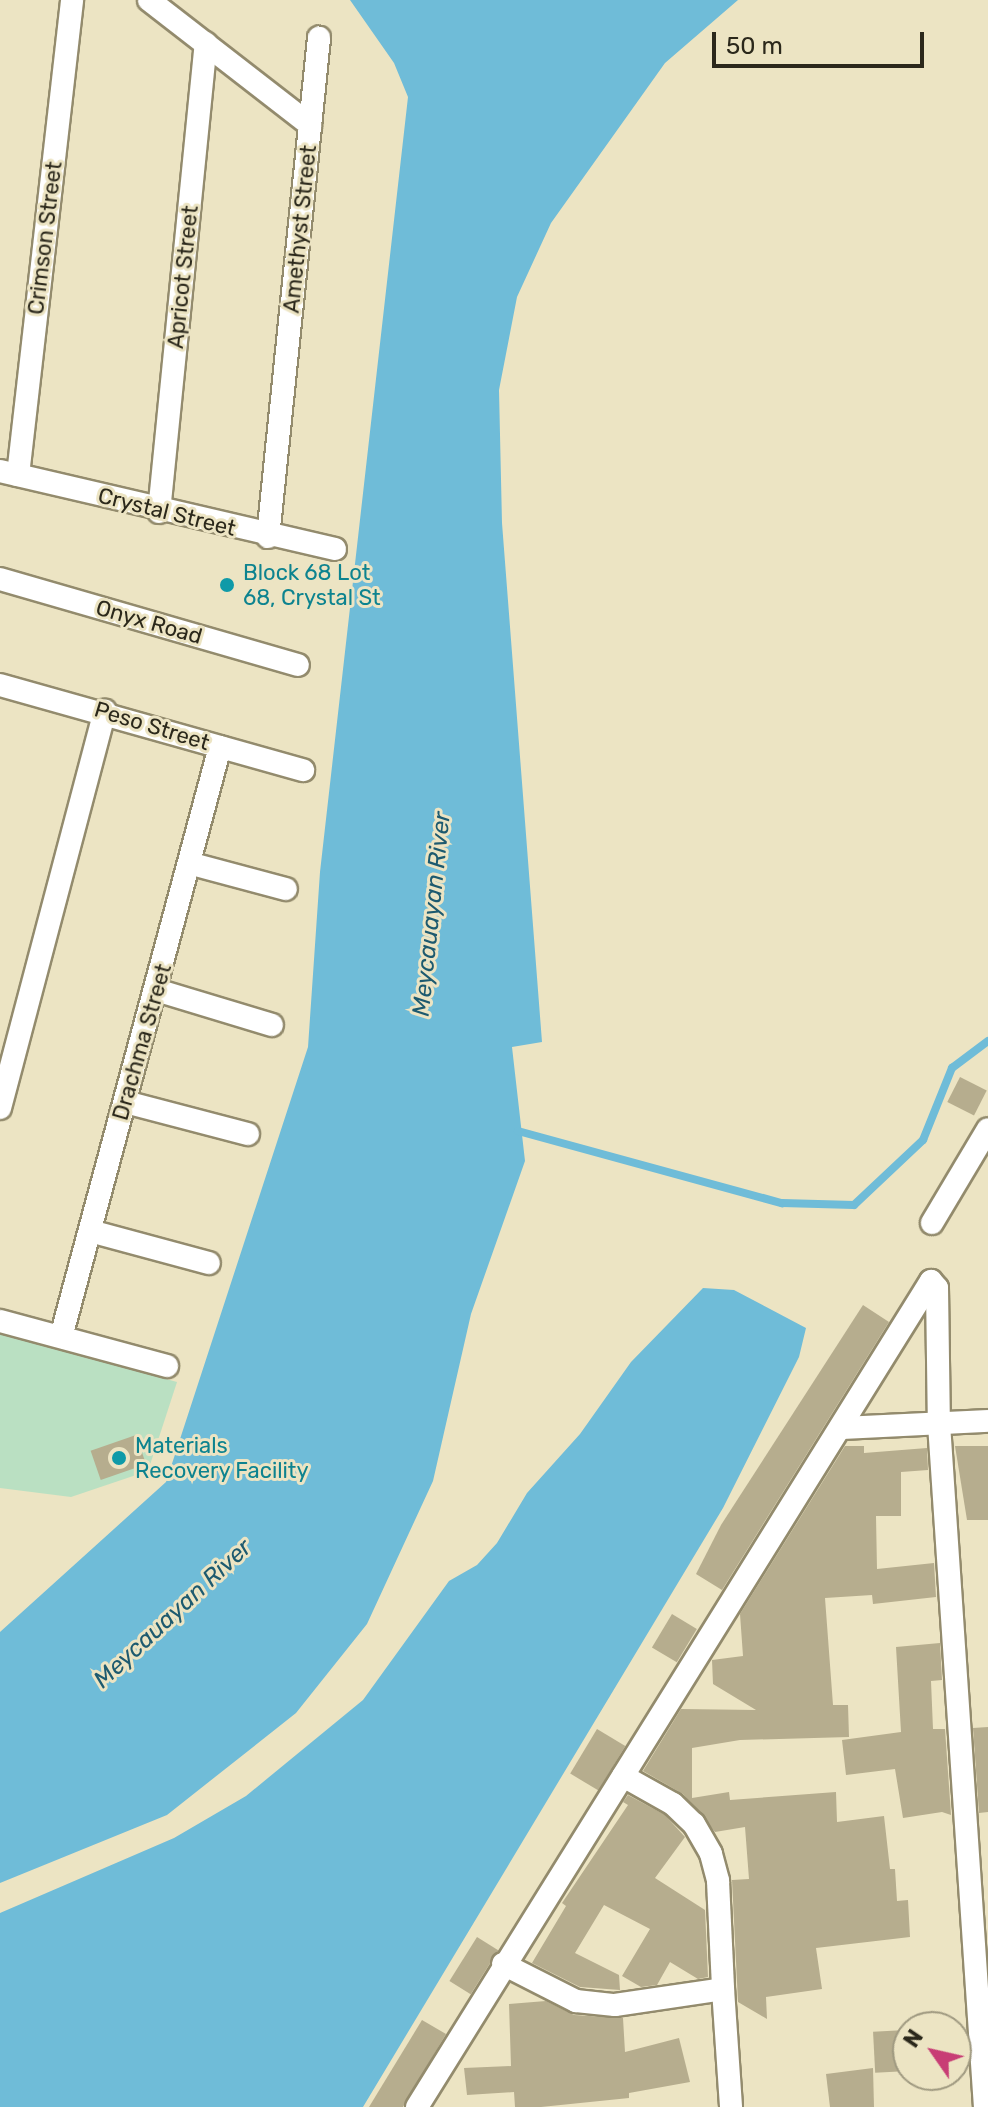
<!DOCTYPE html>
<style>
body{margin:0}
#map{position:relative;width:988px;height:2107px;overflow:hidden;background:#ece4c3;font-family:Rubik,sans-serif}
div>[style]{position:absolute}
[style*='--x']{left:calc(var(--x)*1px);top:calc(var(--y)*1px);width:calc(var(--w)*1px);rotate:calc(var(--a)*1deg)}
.green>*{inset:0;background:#bae0c2}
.water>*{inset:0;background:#6fbcd8}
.stream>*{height:8px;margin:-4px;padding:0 4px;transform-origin:4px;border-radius:4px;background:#6fbcd8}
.building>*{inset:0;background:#b6ad8e;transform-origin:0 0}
.roads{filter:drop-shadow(2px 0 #938b6d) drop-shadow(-2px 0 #938b6d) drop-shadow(0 2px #938b6d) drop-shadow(0 -2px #938b6d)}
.minor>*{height:22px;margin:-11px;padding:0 11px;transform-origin:11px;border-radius:11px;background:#fff}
.dots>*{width:22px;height:22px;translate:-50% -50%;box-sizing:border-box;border:4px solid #ece4c3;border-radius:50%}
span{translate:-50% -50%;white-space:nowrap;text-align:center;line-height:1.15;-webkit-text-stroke:6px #ece4c3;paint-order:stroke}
.street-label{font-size:22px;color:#2b281b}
.culture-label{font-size:22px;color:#0d838f}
.left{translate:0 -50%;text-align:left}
.water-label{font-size:24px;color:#1d5a6f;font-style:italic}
.north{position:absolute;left:892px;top:2011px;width:80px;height:80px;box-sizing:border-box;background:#ece4c3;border:2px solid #9f9980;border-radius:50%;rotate:304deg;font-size:22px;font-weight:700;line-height:32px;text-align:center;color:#2b281b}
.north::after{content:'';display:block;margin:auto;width:28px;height:36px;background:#c83d75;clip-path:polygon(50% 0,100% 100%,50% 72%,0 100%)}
.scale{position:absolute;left:712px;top:32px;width:212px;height:36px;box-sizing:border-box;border:4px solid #2b281b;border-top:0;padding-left:10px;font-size:24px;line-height:28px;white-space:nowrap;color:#2b281b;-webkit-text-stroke:6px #ece4c3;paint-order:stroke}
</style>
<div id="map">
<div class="green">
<div style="clip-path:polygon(0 1333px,177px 1382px,148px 1471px,71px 1497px,0 1488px)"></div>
</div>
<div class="water">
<div style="clip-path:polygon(350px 0,738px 0,665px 63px,551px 223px,517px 297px,499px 390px,502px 523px,542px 1042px,512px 1047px,525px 1161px,471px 1314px,433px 1481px,367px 1624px,296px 1713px,167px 1815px,0 1883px,0 1632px,166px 1482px,308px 1047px,320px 872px,408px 97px,394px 63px)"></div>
<div style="clip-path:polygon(703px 1288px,734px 1290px,806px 1328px,799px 1357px,723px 1508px,363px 2107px,0 2107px,0 1913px,174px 1838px,246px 1796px,363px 1700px,449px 1581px,477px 1565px,497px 1543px,527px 1493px,580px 1434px,631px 1362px)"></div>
</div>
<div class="stream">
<div style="--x:518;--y:1131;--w:274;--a:15.3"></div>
<div style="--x:782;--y:1203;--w:72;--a:1.6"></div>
<div style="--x:854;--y:1205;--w:95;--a:-43.3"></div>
<div style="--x:923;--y:1140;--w:78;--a:-68.1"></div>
<div style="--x:952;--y:1068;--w:45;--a:-36.9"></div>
</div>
<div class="building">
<div style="left:960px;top:1077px;width:30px;height:28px;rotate:27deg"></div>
<div style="clip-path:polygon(863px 1305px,889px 1322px,722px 1590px,696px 1574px,721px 1525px)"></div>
<div style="left:136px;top:1435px;width:31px;height:48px;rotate:71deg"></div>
<div style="clip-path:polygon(845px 1446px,864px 1446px,864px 1453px,927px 1448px,928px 1470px,901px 1472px,901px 1516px,876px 1516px,877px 1569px,934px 1563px,936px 1597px,873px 1604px,872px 1595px,825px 1598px,833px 1705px,848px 1705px,849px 1737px,740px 1740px,692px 1748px,692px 1798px,729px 1792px,730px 1800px,836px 1792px,837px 1822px,884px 1816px,890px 1869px,895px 1869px,897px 1901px,908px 1900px,910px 1937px,816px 1948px,822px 1989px,766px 1997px,767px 2019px,738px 2002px,732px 1880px,749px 1879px,745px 1827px,715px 1832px,683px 1794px,643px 1771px,681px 1709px,756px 1710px,713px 1684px,712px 1660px,743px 1656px,740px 1614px)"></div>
<div style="clip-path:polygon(955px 1446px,988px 1446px,988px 1520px,967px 1520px)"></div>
<div style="left:672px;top:1614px;width:29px;height:39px;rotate:31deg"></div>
<div style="clip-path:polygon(940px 1643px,942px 1680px,931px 1681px,933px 1729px,945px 1729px,951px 1815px,942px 1812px,903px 1818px,895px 1769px,846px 1775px,842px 1740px,901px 1732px,896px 1647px)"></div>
<div style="clip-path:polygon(988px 1727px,988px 1812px,979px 1813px,973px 1728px)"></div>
<div style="left:597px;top:1729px;width:33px;height:52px;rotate:31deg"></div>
<div style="clip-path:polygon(628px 1795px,665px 1815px,685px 1837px,655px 1878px,705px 1910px,708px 1977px,698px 1979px,670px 1962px,657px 1985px,641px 1987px,622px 1976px,650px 1929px,604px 1905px,575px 1953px,619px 1975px,620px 1990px,580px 1987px,532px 1963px,566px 1906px,562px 1903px,628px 1805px,623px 1802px)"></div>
<div style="left:477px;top:1937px;width:25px;height:52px;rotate:32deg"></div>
<div style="clip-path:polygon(546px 2001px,574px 2015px,623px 2018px,625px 2052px,679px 2038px,690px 2082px,629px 2093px,629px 2098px,541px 2107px,515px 2107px,514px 2092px,467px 2095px,464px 2068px,511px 2066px,509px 2004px)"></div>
<div style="clip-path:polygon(422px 2020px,446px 2034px,403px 2107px,369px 2107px)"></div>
<div style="left:906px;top:2030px;width:41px;height:33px;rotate:87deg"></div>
<div style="clip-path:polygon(873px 2068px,874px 2107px,830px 2107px,826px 2074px)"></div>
</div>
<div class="roads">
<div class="minor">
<div style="--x:149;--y:0;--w:204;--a:37.8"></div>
<div style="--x:0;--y:471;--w:344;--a:13.1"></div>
<div style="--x:18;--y:475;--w:478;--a:-83.5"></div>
<div style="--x:159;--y:512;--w:471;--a:-84.3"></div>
<div style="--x:268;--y:537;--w:502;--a:-84.16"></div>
<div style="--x:0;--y:579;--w:310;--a:16.1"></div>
<div style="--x:0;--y:685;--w:315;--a:15.7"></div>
<div style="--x:192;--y:864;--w:97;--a:14.9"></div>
<div style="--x:156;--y:990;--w:121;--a:16.8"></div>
<div style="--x:125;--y:1102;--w:127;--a:14.6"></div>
<div style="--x:0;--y:1108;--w:411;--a:-75.2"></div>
<div style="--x:932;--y:1223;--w:109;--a:-59.2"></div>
<div style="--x:90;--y:1231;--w:123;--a:15.1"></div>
<div style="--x:0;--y:1321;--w:173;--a:15.1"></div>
<div style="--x:61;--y:1337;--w:611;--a:-74.92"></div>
<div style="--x:843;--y:1428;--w:145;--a:-2.8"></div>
<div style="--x:623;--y:1776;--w:57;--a:29.2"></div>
<div style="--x:673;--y:1804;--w:29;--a:44"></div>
<div style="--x:694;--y:1824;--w:34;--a:60"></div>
<div style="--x:711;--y:1854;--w:28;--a:75"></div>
<div style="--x:718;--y:1881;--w:108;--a:87.3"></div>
<div style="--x:503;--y:1964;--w:82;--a:26.9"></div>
<div style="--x:576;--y:2001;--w:39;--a:6"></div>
<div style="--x:615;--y:2005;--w:109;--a:-8.4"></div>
<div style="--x:723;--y:1989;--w:118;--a:86.1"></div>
<div style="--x:417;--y:2107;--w:973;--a:-58.11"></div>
<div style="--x:931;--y:1281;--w:9;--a:49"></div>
<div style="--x:937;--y:1288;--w:136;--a:89.2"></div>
<div style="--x:939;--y:1424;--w:685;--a:86.15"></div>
</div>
</div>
<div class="dots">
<div style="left:227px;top:585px;background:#0f9aa8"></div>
<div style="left:119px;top:1458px;background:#0f9aa8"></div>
</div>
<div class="street-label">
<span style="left:300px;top:229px;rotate:-84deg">Amethyst Street</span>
<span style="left:45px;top:238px;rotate:-83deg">Crimson Street</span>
<span style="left:183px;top:277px;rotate:-84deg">Apricot Street</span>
<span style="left:167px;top:512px;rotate:14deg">Crystal Street</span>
<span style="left:149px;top:622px;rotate:16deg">Onyx Road</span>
<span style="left:152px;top:726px;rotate:17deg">Peso Street</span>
<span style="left:142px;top:1042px;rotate:-74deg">Drachma Street</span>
</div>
<div class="culture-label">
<span class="left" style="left:243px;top:585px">Block 68 Lot<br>68, Crystal St</span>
<span class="left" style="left:135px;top:1458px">Materials<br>Recovery Facility</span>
</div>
<div class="water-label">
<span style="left:432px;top:914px;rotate:-84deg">Meycauayan River</span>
<span style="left:173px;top:1614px;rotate:-43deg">Meycauayan River</span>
</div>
<div class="north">N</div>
<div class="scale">50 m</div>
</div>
